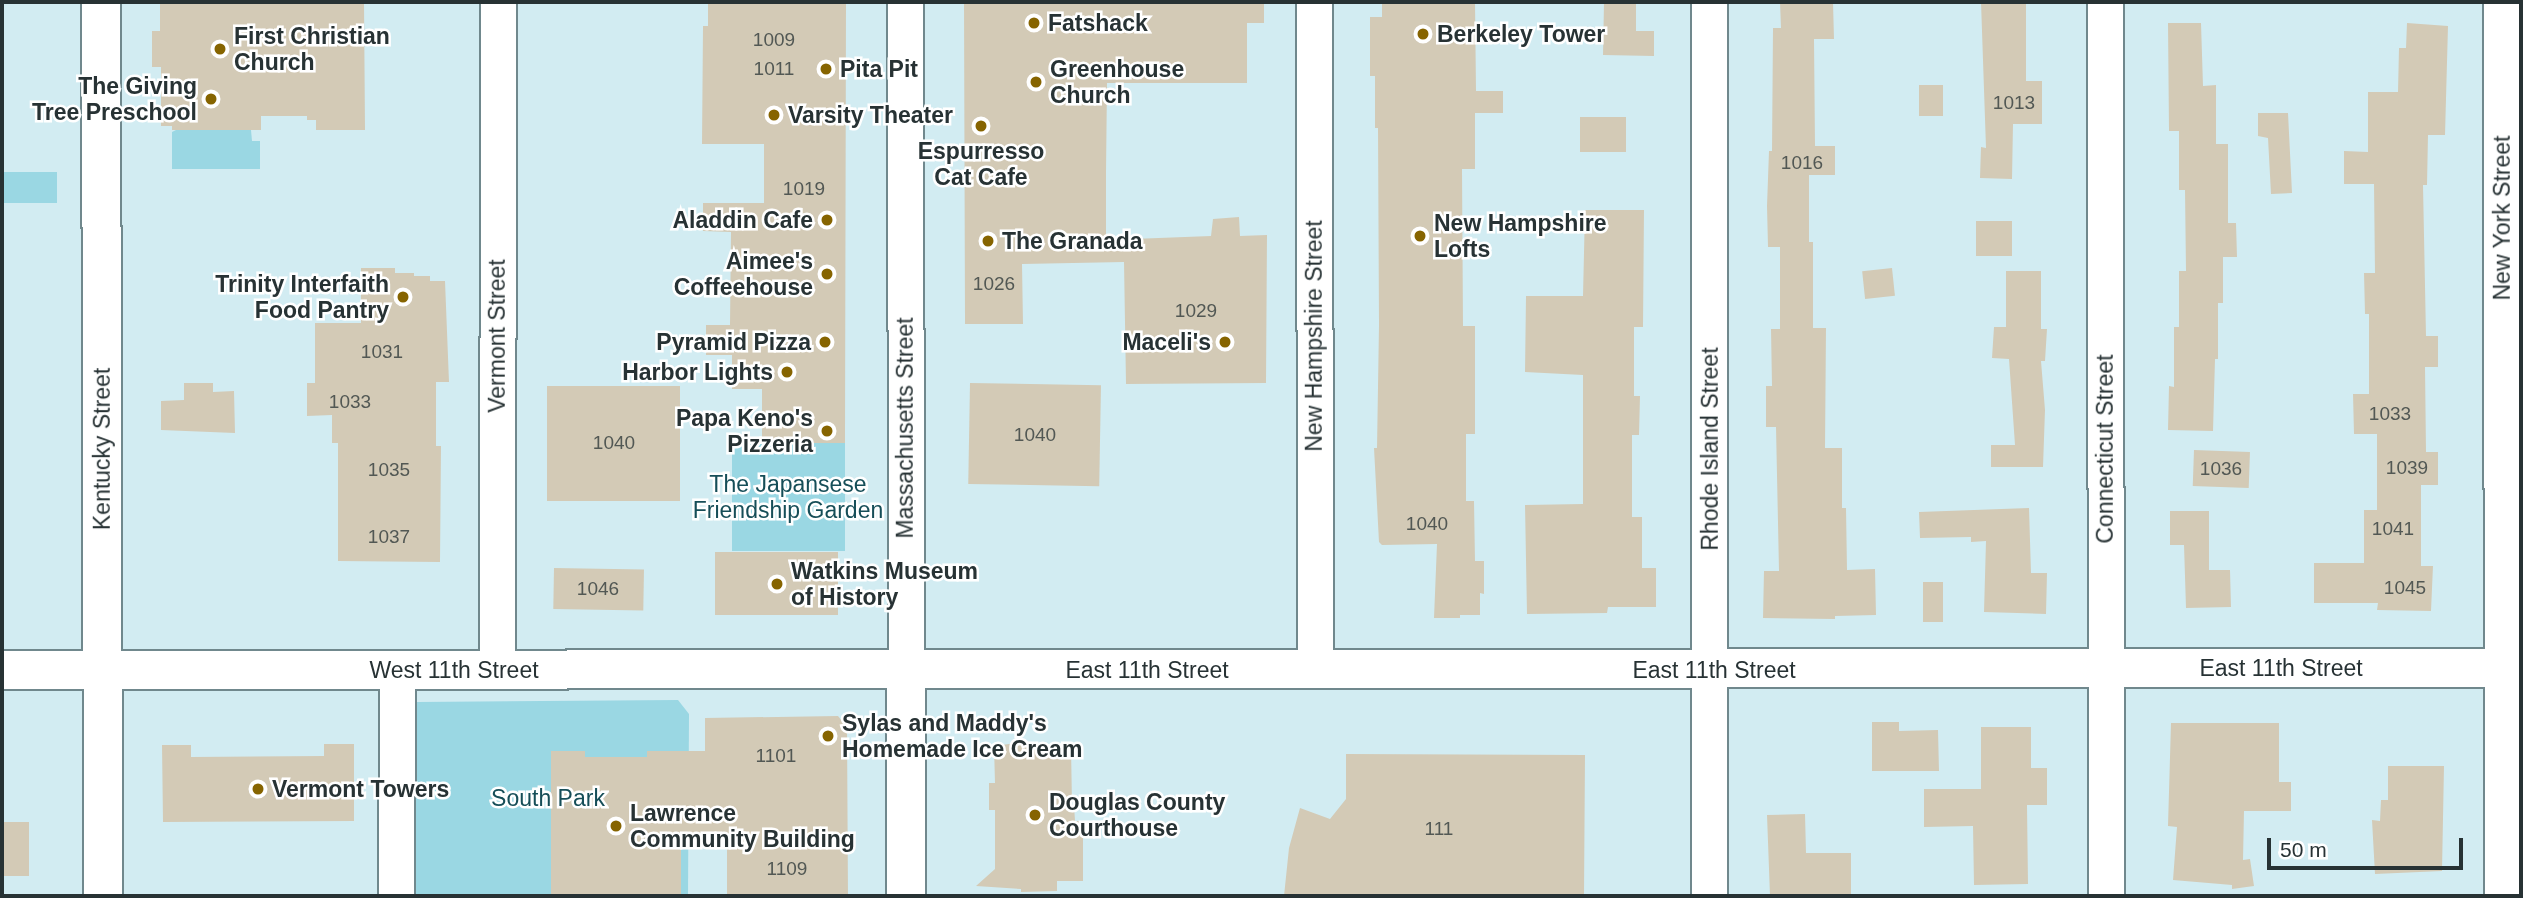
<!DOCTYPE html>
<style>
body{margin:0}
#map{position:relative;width:2523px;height:898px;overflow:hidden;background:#d2ecf2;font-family:Helvetica,sans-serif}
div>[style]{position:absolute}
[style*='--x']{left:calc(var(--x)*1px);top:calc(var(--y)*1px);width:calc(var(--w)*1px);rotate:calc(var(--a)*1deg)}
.green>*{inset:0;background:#9ad7e3;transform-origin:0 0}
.building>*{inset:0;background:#d3cab6;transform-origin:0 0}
.roads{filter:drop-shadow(2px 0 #70888d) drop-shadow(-2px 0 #70888d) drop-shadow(0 2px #70888d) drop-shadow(0 -2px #70888d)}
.minor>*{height:35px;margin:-17.5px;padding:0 17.5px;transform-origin:17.5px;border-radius:17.5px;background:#fff}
.major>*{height:38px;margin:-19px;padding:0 19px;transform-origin:19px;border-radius:19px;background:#fff}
.dots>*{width:19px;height:19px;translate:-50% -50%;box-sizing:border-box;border:4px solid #fff;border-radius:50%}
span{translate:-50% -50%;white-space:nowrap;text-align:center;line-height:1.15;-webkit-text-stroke:5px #fff;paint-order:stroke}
.number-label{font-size:19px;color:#525854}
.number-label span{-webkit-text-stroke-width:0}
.poi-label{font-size:23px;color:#273234;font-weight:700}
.left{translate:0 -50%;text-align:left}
.right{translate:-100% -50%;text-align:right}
.street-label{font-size:23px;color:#273234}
.park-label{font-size:23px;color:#164e58}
.frame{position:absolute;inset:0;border:4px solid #273234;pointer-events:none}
.scale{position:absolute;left:2267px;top:838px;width:196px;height:32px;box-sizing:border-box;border:4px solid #273234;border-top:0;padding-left:9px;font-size:21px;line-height:24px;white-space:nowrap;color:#273234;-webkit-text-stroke:5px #fff;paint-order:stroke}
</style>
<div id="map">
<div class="green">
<div style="clip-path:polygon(176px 130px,251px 130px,252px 141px,260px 141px,260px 169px,172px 169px,172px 132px)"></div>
<div style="left:2px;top:172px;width:55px;height:31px"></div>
<div style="left:732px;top:443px;width:113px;height:108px"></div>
<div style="clip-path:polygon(678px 700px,689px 714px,688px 896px,407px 896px,412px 706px,417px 702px)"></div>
</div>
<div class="building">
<div style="clip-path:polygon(160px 2px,364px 2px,365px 130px,316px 130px,316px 120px,307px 120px,307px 116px,261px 116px,261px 130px,172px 130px,172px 126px,161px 126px,161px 67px,152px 67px,152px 31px,160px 31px)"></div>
<div style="clip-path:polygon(708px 2px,846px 2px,845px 443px,762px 443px,762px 389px,732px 389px,732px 355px,706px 355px,706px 325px,730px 325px,731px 232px,703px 231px,703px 203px,764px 203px,764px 144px,702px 144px,703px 26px,708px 26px)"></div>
<div style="clip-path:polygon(964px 2px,1264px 2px,1264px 23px,1247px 23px,1247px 83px,1107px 83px,1106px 173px,1106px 240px,1211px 236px,1213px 219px,1239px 217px,1240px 236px,1267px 235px,1266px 383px,1126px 384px,1124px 262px,1022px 264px,1023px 324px,965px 324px)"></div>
<div style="clip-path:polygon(1382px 2px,1475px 2px,1476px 91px,1503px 91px,1503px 113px,1475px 113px,1475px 169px,1462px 169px,1463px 326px,1475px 326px,1475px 434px,1466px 434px,1466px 501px,1474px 501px,1475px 561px,1484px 561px,1484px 594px,1480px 593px,1480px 615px,1460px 615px,1460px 618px,1434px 618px,1437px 544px,1382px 545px,1379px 542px,1374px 448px,1377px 448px,1379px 325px,1378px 128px,1375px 128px,1375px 76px,1370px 76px,1370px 17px,1382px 17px)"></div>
<div style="clip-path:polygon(1604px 2px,1636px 2px,1636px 31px,1654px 31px,1654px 56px,1603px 55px)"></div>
<div style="clip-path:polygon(1780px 2px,1833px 2px,1834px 39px,1814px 39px,1815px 146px,1835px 146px,1835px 175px,1809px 175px,1809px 242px,1813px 242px,1813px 328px,1826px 328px,1825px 448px,1842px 448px,1842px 508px,1846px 508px,1847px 570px,1875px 569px,1876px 615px,1835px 616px,1835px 619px,1763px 618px,1764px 571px,1779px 571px,1776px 427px,1766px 427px,1766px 386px,1772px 386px,1771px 329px,1780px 329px,1780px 247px,1768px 247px,1767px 206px,1769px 151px,1772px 151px,1773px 28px,1781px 28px)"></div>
<div style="clip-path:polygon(1981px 2px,2026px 2px,2026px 81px,2042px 81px,2042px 124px,2013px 124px,2012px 179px,1980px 178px,1981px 147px,1986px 148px)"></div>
<div style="clip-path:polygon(2168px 23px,2201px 23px,2203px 86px,2216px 85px,2216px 144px,2228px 144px,2228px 223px,2236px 223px,2237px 257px,2223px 257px,2223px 303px,2218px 303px,2218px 359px,2215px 359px,2213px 431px,2168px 430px,2169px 386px,2174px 387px,2174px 327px,2179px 327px,2179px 271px,2186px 271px,2185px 190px,2179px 190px,2179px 131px,2169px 131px)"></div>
<div style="clip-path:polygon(2407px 23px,2448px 26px,2445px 135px,2428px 135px,2427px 185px,2423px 185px,2426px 336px,2438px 336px,2438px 367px,2425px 367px,2426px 452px,2438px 452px,2438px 485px,2421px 485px,2421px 566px,2433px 566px,2431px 611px,2377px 610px,2378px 603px,2314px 603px,2314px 563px,2364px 563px,2364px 510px,2377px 510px,2377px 434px,2354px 434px,2353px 394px,2369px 394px,2369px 314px,2365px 314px,2364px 273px,2375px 273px,2374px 184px,2344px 184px,2344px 151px,2368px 152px,2368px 92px,2398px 92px,2399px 48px,2406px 48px)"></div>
<div style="left:1919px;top:85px;width:24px;height:31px"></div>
<div style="clip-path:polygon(2258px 113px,2288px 113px,2292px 193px,2271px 194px,2268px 138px,2258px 136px)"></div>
<div style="left:1580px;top:117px;width:46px;height:35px"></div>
<div style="clip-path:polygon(1585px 210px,1644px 210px,1643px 327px,1634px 327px,1634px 396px,1640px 396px,1639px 435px,1632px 435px,1632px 517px,1642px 517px,1642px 568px,1656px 568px,1656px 607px,1608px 607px,1607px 613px,1527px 614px,1525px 505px,1583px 504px,1583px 375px,1525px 372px,1526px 296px,1583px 296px)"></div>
<div style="left:1976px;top:221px;width:36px;height:35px"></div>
<div style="clip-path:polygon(361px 268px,395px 268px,395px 273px,414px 273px,414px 276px,430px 276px,430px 281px,445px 281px,449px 382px,436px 382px,436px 446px,441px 446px,440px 562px,338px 561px,338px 443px,332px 443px,332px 415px,307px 416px,307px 383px,315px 383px,315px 323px,361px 323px)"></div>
<div style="left:1892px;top:268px;width:28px;height:30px;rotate:84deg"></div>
<div style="clip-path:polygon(2006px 271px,2041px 271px,2041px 329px,2047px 329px,2045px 361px,2041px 361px,2045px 410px,2043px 467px,1991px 467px,1991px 445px,2015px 445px,2009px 359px,1992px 358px,1994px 327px,2006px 327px)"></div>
<div style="clip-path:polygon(184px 383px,213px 383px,213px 392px,234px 391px,235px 433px,161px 430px,161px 401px,184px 400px)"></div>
<div style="left:970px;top:383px;width:131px;height:101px;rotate:1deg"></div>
<div style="left:547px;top:386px;width:133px;height:115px"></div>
<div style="left:2194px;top:450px;width:56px;height:36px;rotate:2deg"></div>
<div style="clip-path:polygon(2029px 508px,2031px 573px,2047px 573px,2046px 614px,1984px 612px,1986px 541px,1971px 542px,1971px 537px,1920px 538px,1919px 512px)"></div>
<div style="clip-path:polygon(2170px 511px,2209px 511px,2209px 570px,2230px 570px,2231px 607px,2186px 608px,2184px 545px,2170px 545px)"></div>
<div style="left:715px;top:552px;width:123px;height:63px"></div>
<div style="left:554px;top:568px;width:90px;height:41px;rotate:1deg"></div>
<div style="left:1923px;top:582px;width:20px;height:40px"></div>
<div style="clip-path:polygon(838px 716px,847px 727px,848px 896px,727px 896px,727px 842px,681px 842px,681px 896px,551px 896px,551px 751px,585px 751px,585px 757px,647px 757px,647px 751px,705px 751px,705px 718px)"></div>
<div style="clip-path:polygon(1872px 722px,1899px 722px,1899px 731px,1938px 730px,1939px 771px,1872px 771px)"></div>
<div style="clip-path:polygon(2171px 723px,2279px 723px,2279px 782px,2291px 782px,2291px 811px,2244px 811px,2243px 860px,2250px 859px,2254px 886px,2232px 889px,2232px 885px,2173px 880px,2177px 827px,2168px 826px)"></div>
<div style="clip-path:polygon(1981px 727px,2031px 727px,2031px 768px,2047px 768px,2047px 805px,2027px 805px,2028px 884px,1974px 885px,1973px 826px,1924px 827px,1924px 789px,1981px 789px)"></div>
<div style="clip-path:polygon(324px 744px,354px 744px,354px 821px,163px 822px,162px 745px,191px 745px,191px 757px,324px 756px)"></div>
<div style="clip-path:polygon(1009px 744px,1071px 746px,1072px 805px,1074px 805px,1075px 821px,1083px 821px,1083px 881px,1057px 881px,1057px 891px,1021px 892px,1021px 889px,976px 886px,995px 869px,995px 810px,989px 810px,989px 783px,995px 783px,994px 746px)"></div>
<div style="clip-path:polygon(1346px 754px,1585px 755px,1584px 896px,1284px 896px,1289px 848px,1300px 808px,1330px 819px,1346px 799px)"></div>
<div style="clip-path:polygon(2388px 766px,2444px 766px,2442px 871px,2375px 874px,2372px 820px,2380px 821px,2381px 800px,2388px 800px)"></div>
<div style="clip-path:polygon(1805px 814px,1806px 853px,1851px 853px,1851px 896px,1770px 896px,1767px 815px)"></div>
<div style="left:2px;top:822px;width:27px;height:54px"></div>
</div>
<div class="roads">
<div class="minor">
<div style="--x:905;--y:2;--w:668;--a:89.91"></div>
<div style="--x:1314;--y:2;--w:668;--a:89.91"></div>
<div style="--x:1709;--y:2;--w:894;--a:90"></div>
<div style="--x:2105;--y:2;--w:894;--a:89.94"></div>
<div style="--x:2501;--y:2;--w:894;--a:89.94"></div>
<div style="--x:497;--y:670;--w:668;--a:-89.91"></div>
<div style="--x:396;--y:896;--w:226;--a:-89.7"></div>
</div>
<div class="major">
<div style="--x:101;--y:2;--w:894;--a:89.87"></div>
<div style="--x:2;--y:670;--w:2519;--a:-0.05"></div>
<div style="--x:906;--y:670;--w:226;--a:90"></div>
</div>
</div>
<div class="dots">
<div style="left:1034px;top:23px;background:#866400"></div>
<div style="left:1423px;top:34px;background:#866400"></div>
<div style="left:220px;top:49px;background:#866400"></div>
<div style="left:826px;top:69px;background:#866400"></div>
<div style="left:1036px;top:82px;background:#866400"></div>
<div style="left:211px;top:99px;background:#866400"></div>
<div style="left:774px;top:115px;background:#866400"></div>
<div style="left:981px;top:126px;background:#866400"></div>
<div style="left:827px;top:220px;background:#866400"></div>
<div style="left:1420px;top:236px;background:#866400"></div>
<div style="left:988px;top:241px;background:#866400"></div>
<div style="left:827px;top:274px;background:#866400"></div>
<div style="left:403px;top:297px;background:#866400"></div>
<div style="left:825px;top:342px;background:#866400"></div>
<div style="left:1225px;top:342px;background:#866400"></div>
<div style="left:787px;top:372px;background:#866400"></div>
<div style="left:827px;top:431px;background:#866400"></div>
<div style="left:777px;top:584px;background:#866400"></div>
<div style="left:828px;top:736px;background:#866400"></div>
<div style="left:258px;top:789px;background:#866400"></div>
<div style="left:1035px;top:815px;background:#866400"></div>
<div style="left:616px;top:826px;background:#866400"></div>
</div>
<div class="number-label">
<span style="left:774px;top:40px">1009</span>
<span style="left:774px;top:69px">1011</span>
<span style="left:2014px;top:103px">1013</span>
<span style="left:1802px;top:163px">1016</span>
<span style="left:804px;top:189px">1019</span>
<span style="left:994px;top:284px">1026</span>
<span style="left:1196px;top:311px">1029</span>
<span style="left:382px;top:352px">1031</span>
<span style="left:350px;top:402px">1033</span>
<span style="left:2390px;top:414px">1033</span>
<span style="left:1035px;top:435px">1040</span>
<span style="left:614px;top:443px">1040</span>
<span style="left:2407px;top:468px">1039</span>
<span style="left:2221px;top:469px">1036</span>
<span style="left:389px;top:470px">1035</span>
<span style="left:1427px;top:524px">1040</span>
<span style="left:2393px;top:529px">1041</span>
<span style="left:389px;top:537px">1037</span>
<span style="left:2405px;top:588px">1045</span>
<span style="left:598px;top:589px">1046</span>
<span style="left:776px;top:756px">1101</span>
<span style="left:1439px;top:829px">111</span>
<span style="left:787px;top:869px">1109</span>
</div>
<div class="poi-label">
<span class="left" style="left:1048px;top:23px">Fatshack</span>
<span class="left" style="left:1437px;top:34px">Berkeley Tower</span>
<span class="left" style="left:234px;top:49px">First Christian<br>Church</span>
<span class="left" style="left:840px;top:69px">Pita Pit</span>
<span class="left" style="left:1050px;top:82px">Greenhouse<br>Church</span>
<span class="right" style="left:197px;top:99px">The Giving<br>Tree Preschool</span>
<span class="left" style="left:788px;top:115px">Varsity Theater</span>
<span style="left:981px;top:164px">Espurresso<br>Cat Cafe</span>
<span class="right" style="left:813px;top:220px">Aladdin Cafe</span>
<span class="left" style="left:1434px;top:236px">New Hampshire<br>Lofts</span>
<span class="left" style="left:1002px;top:241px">The Granada</span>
<span class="right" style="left:813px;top:274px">Aimee's<br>Coffeehouse</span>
<span class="right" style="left:389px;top:297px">Trinity Interfaith<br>Food Pantry</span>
<span class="right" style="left:811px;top:342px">Pyramid Pizza</span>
<span class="right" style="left:1211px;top:342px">Maceli's</span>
<span class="right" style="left:773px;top:372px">Harbor Lights</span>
<span class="right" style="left:813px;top:431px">Papa Keno's<br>Pizzeria</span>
<span class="left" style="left:791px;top:584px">Watkins Museum<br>of History</span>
<span class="left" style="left:842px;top:736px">Sylas and Maddy's<br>Homemade Ice Cream</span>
<span class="left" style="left:272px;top:789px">Vermont Towers</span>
<span class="left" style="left:1049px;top:815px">Douglas County<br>Courthouse</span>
<span class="left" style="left:630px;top:826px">Lawrence<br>Community Building</span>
</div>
<div class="street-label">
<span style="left:2502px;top:218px;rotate:-90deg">New York Street</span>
<span style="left:497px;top:336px;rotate:-90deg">Vermont Street</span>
<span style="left:1314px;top:336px;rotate:-90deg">New Hampshire Street</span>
<span style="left:905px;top:428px;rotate:-90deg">Massachusetts Street</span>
<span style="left:102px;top:449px;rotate:-90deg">Kentucky Street</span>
<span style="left:1710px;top:449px;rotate:-90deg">Rhode Island Street</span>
<span style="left:2105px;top:449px;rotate:-90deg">Connecticut Street</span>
<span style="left:2281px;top:668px">East 11th Street</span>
<span style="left:454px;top:670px">West 11th Street</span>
<span style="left:1147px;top:670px">East 11th Street</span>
<span style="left:1714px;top:670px">East 11th Street</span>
</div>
<div class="park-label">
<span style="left:788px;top:497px">The Japansese<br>Friendship Garden</span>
<span style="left:548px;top:798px">South Park</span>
</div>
<div class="frame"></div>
<div class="scale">50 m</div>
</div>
